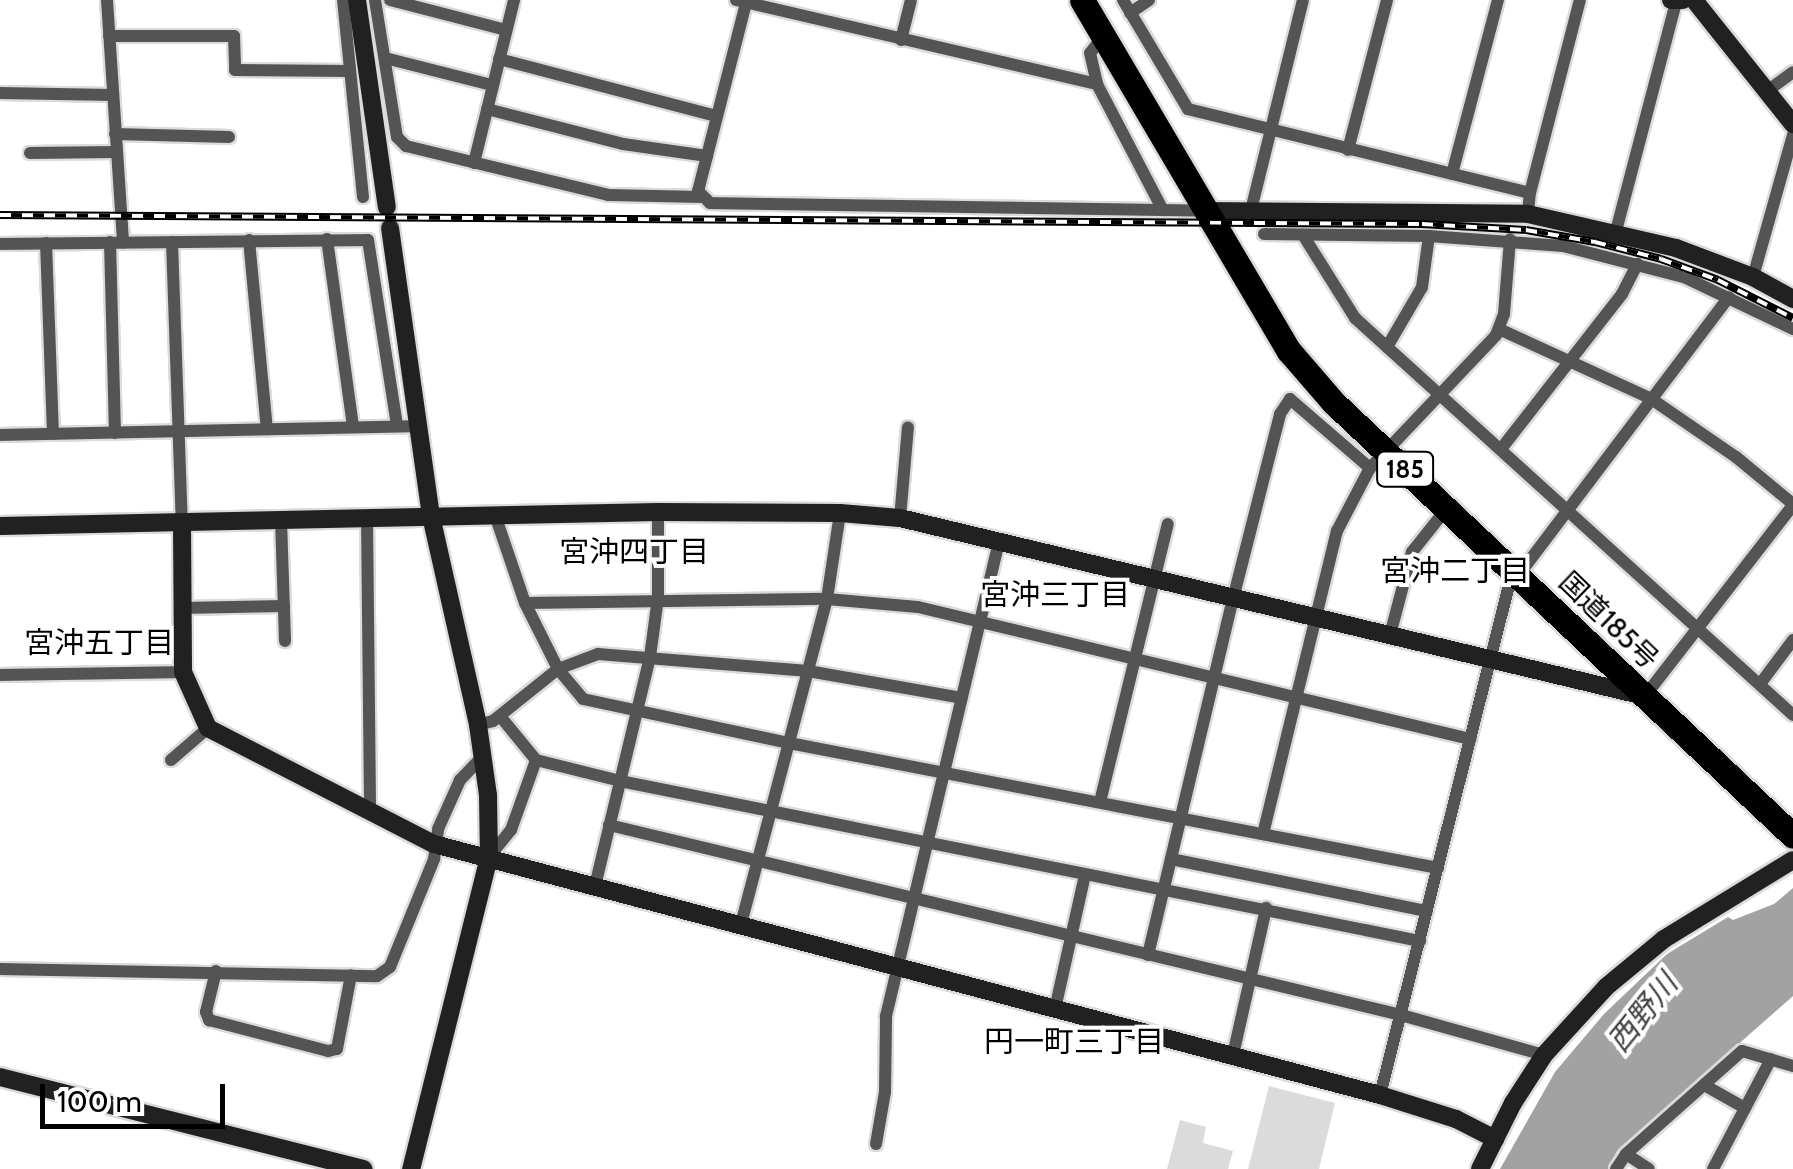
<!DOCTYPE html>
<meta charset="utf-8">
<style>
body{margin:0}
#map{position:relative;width:1793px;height:1169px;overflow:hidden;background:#fff;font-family:Cabin,"Noto Sans JP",sans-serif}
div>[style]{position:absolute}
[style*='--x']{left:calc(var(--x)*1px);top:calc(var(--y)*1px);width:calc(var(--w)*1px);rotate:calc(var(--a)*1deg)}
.green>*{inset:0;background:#dbdbdb}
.water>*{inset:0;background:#a2a2a2}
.roads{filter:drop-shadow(2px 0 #dbdbdb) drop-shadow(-2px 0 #dbdbdb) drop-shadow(0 2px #dbdbdb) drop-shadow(0 -2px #dbdbdb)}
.street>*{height:12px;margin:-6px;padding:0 6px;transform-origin:6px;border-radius:6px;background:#545454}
.secondary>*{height:18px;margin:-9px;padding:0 9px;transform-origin:9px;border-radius:9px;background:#212121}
.highway>*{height:25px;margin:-12.5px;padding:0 12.5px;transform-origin:12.5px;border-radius:12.5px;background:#000}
.rail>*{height:8px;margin-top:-4px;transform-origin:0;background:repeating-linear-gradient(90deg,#fff 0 11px,#000 0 22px);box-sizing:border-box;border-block:2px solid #000}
span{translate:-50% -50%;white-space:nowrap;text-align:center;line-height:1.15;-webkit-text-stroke:8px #fff;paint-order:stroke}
.shield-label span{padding:2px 8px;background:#fff;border:2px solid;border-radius:8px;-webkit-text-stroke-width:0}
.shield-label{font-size:25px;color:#000;font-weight:700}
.street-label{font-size:28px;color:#000}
.neighbourhood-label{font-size:30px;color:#000}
.water-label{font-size:30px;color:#434343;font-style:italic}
.scale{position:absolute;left:40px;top:1084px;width:185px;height:45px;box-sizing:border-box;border:5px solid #000;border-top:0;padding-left:12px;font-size:30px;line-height:35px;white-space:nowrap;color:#000;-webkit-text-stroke:8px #fff;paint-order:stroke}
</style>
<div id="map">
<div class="green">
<div style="clip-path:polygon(1269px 1086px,1335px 1103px,1319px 1169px,1248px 1169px)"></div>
<div style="clip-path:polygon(1180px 1120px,1206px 1127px,1203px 1143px,1233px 1151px,1228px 1169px,1167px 1169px)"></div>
</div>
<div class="water">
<div style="clip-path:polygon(1793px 888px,1793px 996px,1617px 1151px,1608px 1169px,1500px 1169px,1555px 1072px,1604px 1014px,1667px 954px,1728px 917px,1733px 920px,1774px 904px)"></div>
</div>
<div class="roads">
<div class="street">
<div style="--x:107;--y:0;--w:243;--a:86.2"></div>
<div style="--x:343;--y:0;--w:198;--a:84.2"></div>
<div style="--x:375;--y:0;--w:139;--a:80.9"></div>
<div style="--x:397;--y:137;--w:13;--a:45"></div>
<div style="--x:406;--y:146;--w:208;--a:13.6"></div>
<div style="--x:608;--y:195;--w:94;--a:1.2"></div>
<div style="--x:390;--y:0;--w:120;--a:14.5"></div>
<div style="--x:736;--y:0;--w:371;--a:13.1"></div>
<div style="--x:1123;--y:0;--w:127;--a:59.2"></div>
<div style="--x:1188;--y:109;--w:352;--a:13.8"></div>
<div style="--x:746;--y:3;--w:194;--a:104.3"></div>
<div style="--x:698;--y:191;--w:17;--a:45"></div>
<div style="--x:710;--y:203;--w:494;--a:0.9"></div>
<div style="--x:1130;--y:13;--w:23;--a:-34"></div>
<div style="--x:109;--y:36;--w:125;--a:0"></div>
<div style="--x:234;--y:36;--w:34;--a:88"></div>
<div style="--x:235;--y:70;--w:114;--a:0.5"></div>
<div style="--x:1103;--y:36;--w:21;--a:127"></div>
<div style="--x:1090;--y:53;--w:32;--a:77"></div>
<div style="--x:1097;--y:84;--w:142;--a:62.4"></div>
<div style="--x:901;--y:40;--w:41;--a:-76"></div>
<div style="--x:385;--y:58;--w:110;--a:14.2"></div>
<div style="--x:499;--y:59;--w:225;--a:14.7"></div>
<div style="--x:1767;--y:91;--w:32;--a:-36"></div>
<div style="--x:0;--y:93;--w:113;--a:1"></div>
<div style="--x:487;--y:109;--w:140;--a:14.4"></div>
<div style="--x:623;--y:144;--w:85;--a:8.1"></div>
<div style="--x:115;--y:134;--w:114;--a:1.5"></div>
<div style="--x:1348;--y:150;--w:155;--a:-75.4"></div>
<div style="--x:30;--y:153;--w:86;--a:-0.7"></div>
<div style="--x:474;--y:163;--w:168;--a:-76.2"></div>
<div style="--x:1452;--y:174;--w:180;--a:-75.2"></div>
<div style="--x:1251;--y:210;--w:216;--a:-76.1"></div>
<div style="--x:1528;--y:214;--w:21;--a:-85"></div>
<div style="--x:1530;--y:193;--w:199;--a:-75.5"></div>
<div style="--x:1616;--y:231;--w:233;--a:-75.3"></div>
<div style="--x:1675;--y:6;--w:6;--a:-39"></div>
<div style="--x:1264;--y:234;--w:165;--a:0.7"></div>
<div style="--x:1429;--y:236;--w:134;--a:4.3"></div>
<div style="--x:1563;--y:246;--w:125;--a:14.4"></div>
<div style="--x:1684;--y:277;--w:121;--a:25.5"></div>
<div style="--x:1303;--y:235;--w:98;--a:57.9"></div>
<div style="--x:1355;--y:318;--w:591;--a:42.19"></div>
<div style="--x:327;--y:239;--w:190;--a:82.1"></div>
<div style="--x:249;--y:240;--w:190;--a:84.6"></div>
<div style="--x:110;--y:242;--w:191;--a:88.5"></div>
<div style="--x:172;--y:242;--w:281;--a:88"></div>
<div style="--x:46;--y:243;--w:191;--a:87.9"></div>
<div style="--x:0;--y:244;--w:368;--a:-0.6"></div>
<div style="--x:368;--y:240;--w:188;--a:81.1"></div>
<div style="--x:1753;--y:277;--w:148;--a:-74.3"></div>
<div style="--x:1499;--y:329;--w:166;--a:24.6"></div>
<div style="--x:1650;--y:398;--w:104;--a:34.5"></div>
<div style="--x:1736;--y:457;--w:74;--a:39.5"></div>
<div style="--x:1387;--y:347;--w:69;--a:-59.7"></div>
<div style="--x:1422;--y:287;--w:51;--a:-82.2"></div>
<div style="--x:0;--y:435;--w:418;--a:-1.2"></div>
<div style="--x:1501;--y:449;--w:197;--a:-52"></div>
<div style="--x:1622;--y:294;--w:34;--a:-63"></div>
<div style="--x:495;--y:515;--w:93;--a:71.2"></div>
<div style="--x:525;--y:603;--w:74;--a:63.4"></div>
<div style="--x:558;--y:669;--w:39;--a:50"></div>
<div style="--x:583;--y:699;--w:211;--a:12.1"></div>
<div style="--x:789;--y:743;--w:661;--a:10.9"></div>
<div style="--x:367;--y:517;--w:295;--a:89.4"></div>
<div style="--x:900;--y:518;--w:91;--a:-85"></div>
<div style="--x:281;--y:520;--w:121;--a:88.1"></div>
<div style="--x:525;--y:603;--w:302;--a:-0.8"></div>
<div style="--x:827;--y:599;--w:91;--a:5"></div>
<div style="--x:918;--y:607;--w:568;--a:13.45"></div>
<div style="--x:182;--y:608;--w:102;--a:-1.1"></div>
<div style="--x:1390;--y:635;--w:86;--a:-75.2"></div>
<div style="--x:1412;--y:552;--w:56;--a:-51.5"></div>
<div style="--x:0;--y:675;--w:183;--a:-0.9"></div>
<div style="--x:1760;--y:684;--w:55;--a:-53.1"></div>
<div style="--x:1645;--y:696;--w:242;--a:-52.2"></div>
<div style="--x:500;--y:716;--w:57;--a:50.7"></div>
<div style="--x:536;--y:760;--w:87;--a:14"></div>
<div style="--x:620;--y:781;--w:816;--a:11.31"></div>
<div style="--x:478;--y:725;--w:16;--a:-15"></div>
<div style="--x:493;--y:721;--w:83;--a:-38.7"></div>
<div style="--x:558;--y:669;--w:43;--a:-20.6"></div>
<div style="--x:598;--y:654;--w:211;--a:4.6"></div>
<div style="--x:808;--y:671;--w:156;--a:9.9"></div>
<div style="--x:171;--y:760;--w:49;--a:-40.9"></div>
<div style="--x:1100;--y:802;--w:286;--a:-76.3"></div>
<div style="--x:609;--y:825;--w:814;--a:13.49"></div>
<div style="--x:1401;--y:1015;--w:148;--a:15.6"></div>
<div style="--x:1263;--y:834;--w:312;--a:-76.3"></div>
<div style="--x:1337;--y:531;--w:71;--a:-62.4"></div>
<div style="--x:1370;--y:468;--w:183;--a:-46.5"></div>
<div style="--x:1496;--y:335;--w:22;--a:-69"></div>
<div style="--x:1504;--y:314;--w:75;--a:-85.4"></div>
<div style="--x:489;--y:857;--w:35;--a:-51"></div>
<div style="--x:511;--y:830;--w:74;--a:-70.3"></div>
<div style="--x:1171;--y:859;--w:261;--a:11.5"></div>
<div style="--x:595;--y:886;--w:236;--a:-76.5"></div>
<div style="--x:650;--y:657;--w:60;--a:-82.3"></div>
<div style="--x:658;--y:598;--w:86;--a:-90"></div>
<div style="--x:741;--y:924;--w:336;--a:-75.2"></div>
<div style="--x:827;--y:599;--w:87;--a:-81.4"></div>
<div style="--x:1148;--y:955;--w:370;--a:-76.6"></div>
<div style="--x:1234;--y:595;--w:187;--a:-75.7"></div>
<div style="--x:1280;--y:414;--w:18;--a:-56"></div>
<div style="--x:1290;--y:399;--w:106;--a:40.8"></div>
<div style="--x:0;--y:969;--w:377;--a:1.1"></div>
<div style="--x:377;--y:976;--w:16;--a:-35"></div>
<div style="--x:390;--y:967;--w:117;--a:-67.8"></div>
<div style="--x:434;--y:859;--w:30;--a:-82"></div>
<div style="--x:438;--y:829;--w:54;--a:-65.8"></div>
<div style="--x:460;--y:780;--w:33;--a:-46"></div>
<div style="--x:216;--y:971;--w:42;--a:103.7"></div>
<div style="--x:206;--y:1012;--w:9;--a:69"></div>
<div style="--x:209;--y:1020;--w:123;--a:14.6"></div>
<div style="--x:328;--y:1051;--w:9;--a:-13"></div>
<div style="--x:337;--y:1049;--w:75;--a:-79.3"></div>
<div style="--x:1055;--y:1009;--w:137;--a:-77.4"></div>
<div style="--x:1233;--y:1055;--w:151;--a:-77.3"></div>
<div style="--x:1704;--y:1085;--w:47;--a:29.3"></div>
<div style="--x:1380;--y:1095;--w:522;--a:-75.8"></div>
<div style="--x:1508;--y:589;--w:366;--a:-52.9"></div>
<div style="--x:876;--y:1144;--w:53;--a:-80.2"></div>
<div style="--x:885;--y:1092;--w:76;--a:-89.2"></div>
<div style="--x:886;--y:1016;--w:487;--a:-76.6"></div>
<div style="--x:1626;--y:1154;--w:27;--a:33"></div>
<div style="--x:1616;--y:1169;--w:18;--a:-56"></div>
<div style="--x:1626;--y:1154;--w:155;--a:-41.6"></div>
<div style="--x:1742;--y:1051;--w:53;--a:16.4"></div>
<div style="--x:1713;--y:1169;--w:124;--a:-62.2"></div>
</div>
<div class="secondary">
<div style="--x:357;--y:0;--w:209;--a:81.8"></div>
<div style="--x:1671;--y:0;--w:12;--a:0"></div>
<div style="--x:1694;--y:0;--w:159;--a:51.4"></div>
<div style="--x:1204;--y:211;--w:324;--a:0.5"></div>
<div style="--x:1528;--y:214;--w:152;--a:12.9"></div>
<div style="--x:1676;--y:248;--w:82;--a:20.6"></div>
<div style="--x:1753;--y:277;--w:46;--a:28.8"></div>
<div style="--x:390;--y:228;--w:291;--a:81.9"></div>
<div style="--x:431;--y:516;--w:214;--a:77.3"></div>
<div style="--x:478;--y:725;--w:71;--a:81.9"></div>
<div style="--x:488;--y:795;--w:62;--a:89.1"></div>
<div style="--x:489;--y:857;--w:322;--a:104"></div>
<div style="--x:182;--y:523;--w:149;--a:89.6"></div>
<div style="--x:183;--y:672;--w:61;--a:65.9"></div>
<div style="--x:208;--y:728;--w:254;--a:27.2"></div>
<div style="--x:434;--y:844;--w:979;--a:14.86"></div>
<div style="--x:1380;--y:1095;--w:80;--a:17.5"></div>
<div style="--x:1456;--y:1119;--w:44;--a:27.1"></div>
<div style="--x:0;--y:526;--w:658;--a:-1.22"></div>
<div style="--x:658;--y:512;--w:182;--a:0.3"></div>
<div style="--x:840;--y:513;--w:60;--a:4.8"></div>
<div style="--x:900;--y:518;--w:765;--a:13.45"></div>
<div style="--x:0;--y:1077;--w:375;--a:14.2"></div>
<div style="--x:1480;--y:1169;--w:74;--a:-63.4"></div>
<div style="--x:1513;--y:1103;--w:57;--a:-57.1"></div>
<div style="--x:1544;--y:1055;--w:92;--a:-47.6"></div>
<div style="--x:1606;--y:987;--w:75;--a:-39.6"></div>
<div style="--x:1664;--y:939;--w:151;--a:-31.5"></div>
</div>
<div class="highway">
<div style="--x:1082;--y:0;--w:407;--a:59.5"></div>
<div style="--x:1289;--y:351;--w:67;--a:49.2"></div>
<div style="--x:1333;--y:402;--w:632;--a:43.33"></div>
</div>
</div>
<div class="rail">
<div style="--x:0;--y:215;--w:1422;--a:0.36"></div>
<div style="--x:1422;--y:224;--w:104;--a:3.3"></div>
<div style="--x:1526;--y:230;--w:70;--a:9.9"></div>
<div style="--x:1595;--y:242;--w:68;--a:14.4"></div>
<div style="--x:1661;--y:259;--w:61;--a:20.2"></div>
<div style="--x:1718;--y:280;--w:84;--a:26.9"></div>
</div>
<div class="shield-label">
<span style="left:1405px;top:469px">185</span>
</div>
<div class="street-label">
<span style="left:1609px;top:620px;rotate:44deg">国道185号</span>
</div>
<div class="neighbourhood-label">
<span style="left:634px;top:552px">宮沖四丁目</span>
<span style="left:1455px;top:571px">宮沖二丁目</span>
<span style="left:1055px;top:595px">宮沖三丁目</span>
<span style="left:99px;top:643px">宮沖五丁目</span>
<span style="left:1074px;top:1042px">円一町三丁目</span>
</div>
<div class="water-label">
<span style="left:1643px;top:1013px;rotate:-51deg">西野川</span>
</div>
<div class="scale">100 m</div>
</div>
